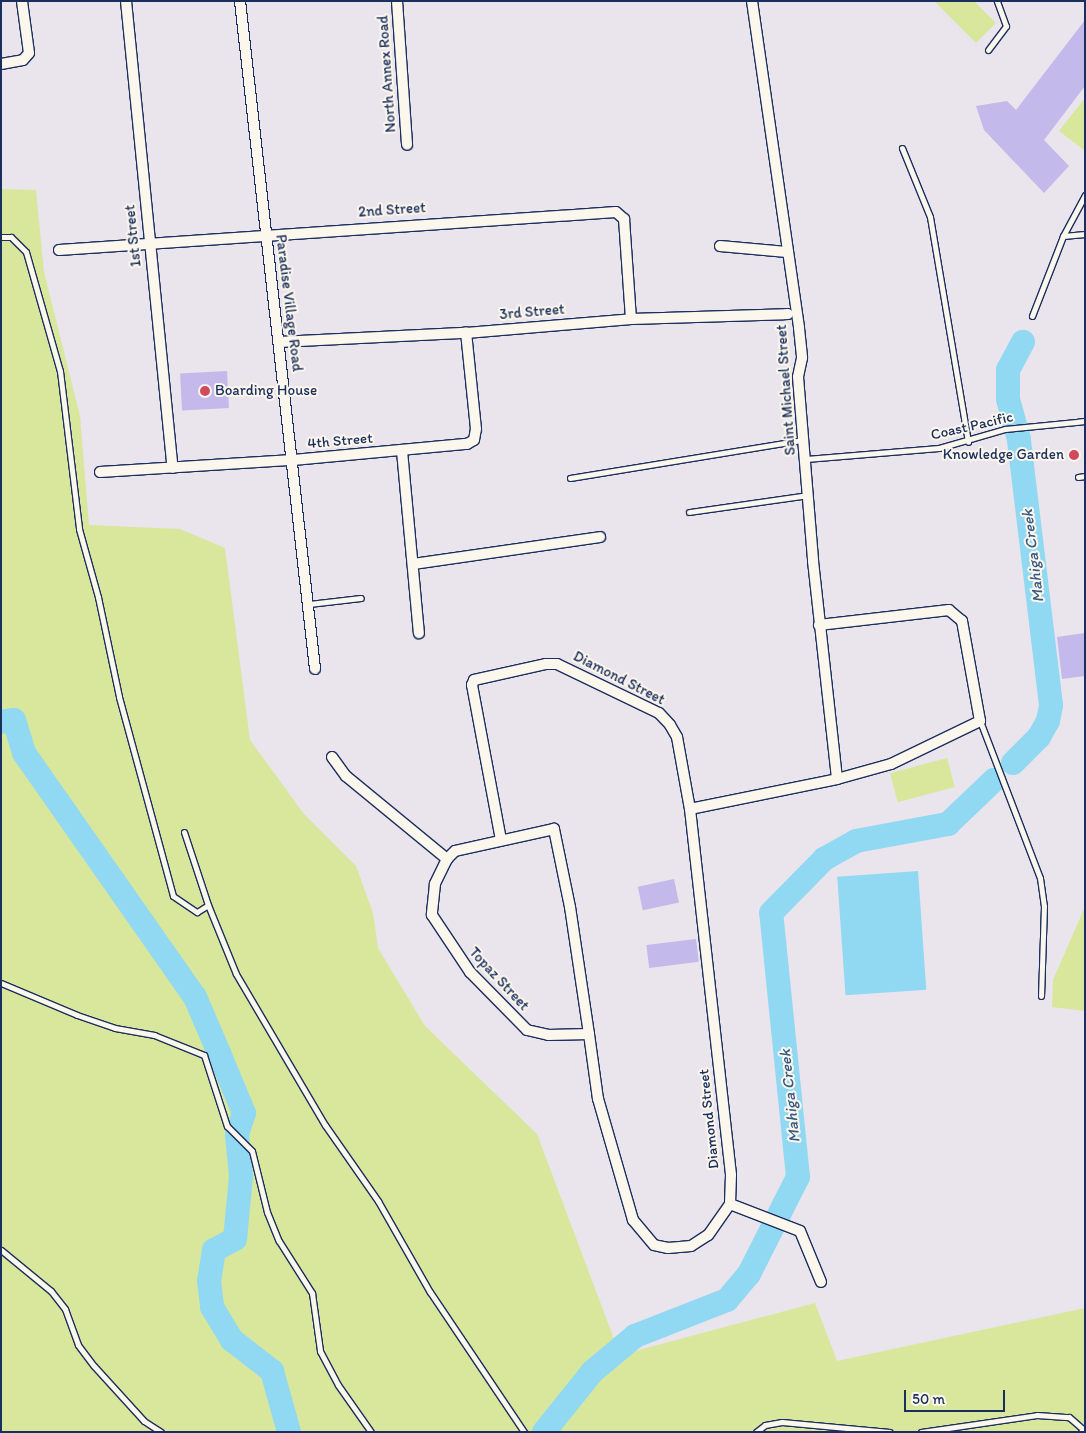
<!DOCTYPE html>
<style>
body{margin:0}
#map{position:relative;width:1086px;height:1433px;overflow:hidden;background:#eae4ec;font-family:Itim,sans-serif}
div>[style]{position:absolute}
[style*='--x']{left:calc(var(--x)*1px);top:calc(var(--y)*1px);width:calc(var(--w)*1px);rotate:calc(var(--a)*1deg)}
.green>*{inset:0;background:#d8e79b;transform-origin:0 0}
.water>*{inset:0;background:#91d9f3;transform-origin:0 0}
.river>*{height:24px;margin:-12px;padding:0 12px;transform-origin:12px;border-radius:12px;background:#91d9f3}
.building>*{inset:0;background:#c3b9eb;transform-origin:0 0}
.roads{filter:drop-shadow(1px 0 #1b2f5e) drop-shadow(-1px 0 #1b2f5e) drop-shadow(0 1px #1b2f5e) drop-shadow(0 -1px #1b2f5e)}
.service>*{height:5px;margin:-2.5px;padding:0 2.5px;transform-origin:2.5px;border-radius:2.5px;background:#fbf7ec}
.minor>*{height:10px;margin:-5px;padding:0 5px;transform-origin:5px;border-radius:5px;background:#fbf7ec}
.dots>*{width:14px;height:14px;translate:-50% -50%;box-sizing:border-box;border:2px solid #fbf7ec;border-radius:50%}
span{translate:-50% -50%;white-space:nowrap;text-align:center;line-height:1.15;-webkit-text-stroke:4px #fbf7ec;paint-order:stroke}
.street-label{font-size:15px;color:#1b2f5e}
.poi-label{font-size:15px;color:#1b2f5e}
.left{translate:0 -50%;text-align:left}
.right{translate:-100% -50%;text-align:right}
.water-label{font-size:16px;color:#385a83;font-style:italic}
.frame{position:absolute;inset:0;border:2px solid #1b2f5e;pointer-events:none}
.scale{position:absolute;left:904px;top:1390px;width:101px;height:22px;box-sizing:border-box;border:2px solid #1b2f5e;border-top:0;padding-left:6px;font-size:15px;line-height:18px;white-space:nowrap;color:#1b2f5e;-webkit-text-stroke:4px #fbf7ec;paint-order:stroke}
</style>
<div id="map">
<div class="green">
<div style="clip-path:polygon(934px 1px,974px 1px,996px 23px,976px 43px)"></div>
<div style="clip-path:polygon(1085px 98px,1085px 149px,1084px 150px,1059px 131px)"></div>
<div style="clip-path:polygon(1px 189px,36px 190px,44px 272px,80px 416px,89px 525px,180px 529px,225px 548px,250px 740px,304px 814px,356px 866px,373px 913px,378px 948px,425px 1026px,537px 1134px,620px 1355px,815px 1303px,837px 1361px,1085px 1308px,1085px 1432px,1px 1432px)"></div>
<div style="left:947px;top:758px;width:30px;height:59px;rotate:75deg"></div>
<div style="clip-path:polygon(1085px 868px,1085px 1011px,1052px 1007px,1053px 980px,1084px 909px)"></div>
</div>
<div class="water">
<div style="left:918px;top:871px;width:119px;height:81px;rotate:86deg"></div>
</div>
<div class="river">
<div style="--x:1;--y:722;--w:13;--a:-9"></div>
<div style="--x:14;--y:720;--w:34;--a:73"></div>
<div style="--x:24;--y:753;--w:298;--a:55"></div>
<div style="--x:195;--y:997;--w:61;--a:66.8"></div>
<div style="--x:219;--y:1053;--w:65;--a:67.4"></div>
<div style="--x:244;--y:1113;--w:23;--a:108"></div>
<div style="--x:237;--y:1135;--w:41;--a:84.4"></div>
<div style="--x:241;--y:1176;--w:63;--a:95.4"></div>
<div style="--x:235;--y:1239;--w:24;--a:152"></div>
<div style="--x:214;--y:1250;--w:31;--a:99"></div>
<div style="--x:209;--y:1281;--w:26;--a:83"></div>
<div style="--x:212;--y:1307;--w:39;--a:59"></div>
<div style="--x:232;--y:1340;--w:51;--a:37.8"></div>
<div style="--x:272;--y:1371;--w:63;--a:74.4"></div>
<div style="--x:1013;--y:763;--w:37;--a:-45"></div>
<div style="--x:1039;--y:737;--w:18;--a:-61"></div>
<div style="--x:1048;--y:721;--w:16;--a:-79"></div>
<div style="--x:1051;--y:705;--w:268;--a:-96.9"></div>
<div style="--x:1019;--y:439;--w:41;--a:-105.4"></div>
<div style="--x:1008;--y:399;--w:29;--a:-90"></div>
<div style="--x:1008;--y:370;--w:32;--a:-62"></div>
<div style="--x:544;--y:1432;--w:77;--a:-51.3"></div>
<div style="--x:592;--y:1372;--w:56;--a:-39.9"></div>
<div style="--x:635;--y:1336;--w:99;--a:-21.4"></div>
<div style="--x:727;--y:1300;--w:34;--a:-50"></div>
<div style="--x:749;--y:1274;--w:109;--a:-63.2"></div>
<div style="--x:798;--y:1177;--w:265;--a:-95.8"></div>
<div style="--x:771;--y:913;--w:76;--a:-45.5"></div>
<div style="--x:824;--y:859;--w:37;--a:-29"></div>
<div style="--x:856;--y:841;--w:94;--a:-10.5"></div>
<div style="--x:948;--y:824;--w:64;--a:-43.7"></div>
</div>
<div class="building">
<div style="clip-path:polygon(1085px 20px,1085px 86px,1044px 140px,1069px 166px,1044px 193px,984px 130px,976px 106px,1007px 101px,1016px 110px)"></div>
<div style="left:227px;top:371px;width:37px;height:47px;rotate:87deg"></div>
<div style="clip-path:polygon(1085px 633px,1085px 676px,1062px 679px,1057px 637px)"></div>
<div style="left:674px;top:879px;width:24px;height:37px;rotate:78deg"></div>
<div style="left:696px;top:939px;width:23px;height:50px;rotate:83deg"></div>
</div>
<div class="roads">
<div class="service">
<div style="--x:988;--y:50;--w:30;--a:-53"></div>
<div style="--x:1006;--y:26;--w:27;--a:-110"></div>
<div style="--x:902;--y:148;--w:74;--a:67.9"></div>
<div style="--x:930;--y:217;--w:228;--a:80.4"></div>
<div style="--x:1085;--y:195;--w:47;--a:118.2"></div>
<div style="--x:1063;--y:236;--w:22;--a:-5"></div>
<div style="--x:1;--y:237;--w:10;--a:0"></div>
<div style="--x:11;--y:237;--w:21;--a:45"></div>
<div style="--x:26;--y:252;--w:124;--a:74.1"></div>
<div style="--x:60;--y:371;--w:159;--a:83.1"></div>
<div style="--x:79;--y:529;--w:71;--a:74.4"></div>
<div style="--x:98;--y:597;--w:102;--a:78.1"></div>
<div style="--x:119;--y:697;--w:206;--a:74.8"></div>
<div style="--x:173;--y:896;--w:29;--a:34"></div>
<div style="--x:197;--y:912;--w:13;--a:-32"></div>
<div style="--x:208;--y:905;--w:74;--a:67.9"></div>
<div style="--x:236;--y:974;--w:175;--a:59.5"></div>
<div style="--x:325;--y:1125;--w:93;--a:55.1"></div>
<div style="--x:378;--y:1201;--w:105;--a:60.3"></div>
<div style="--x:430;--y:1292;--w:169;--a:56.1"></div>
<div style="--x:1032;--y:316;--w:86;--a:-68.8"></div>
<div style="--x:806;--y:459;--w:133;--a:-4.7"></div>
<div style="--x:939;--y:448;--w:69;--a:-16.1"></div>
<div style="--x:1005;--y:429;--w:80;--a:-5.7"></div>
<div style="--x:1078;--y:477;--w:7;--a:-8"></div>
<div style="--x:570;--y:478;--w:236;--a:-9.3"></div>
<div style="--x:689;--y:512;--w:120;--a:-8.1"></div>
<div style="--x:309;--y:604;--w:52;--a:-6.6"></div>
<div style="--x:980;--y:721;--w:168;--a:69.1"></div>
<div style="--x:1040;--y:878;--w:28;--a:82"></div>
<div style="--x:1044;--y:906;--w:90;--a:91.9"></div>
<div style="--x:184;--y:832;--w:77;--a:71.8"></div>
<div style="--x:1;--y:983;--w:82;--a:22.8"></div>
<div style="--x:77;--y:1015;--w:40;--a:18.9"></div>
<div style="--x:115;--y:1028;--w:40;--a:10"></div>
<div style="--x:154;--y:1035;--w:54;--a:21.8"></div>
<div style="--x:204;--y:1055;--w:75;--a:72.1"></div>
<div style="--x:227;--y:1126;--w:35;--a:45"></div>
<div style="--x:252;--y:1151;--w:63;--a:76.2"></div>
<div style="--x:267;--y:1212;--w:31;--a:68"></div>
<div style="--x:279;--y:1241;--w:62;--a:57.6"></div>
<div style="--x:312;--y:1293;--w:59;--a:82.1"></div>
<div style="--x:320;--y:1351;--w:38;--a:62"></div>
<div style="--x:338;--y:1385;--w:57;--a:54.9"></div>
<div style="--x:1;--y:1250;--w:65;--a:39.4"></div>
<div style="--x:51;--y:1291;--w:23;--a:52"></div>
<div style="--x:65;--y:1309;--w:38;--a:70"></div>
<div style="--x:78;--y:1345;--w:26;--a:53"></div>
<div style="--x:94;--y:1366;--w:74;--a:47.7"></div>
<div style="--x:144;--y:1421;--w:20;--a:33"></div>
<div style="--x:756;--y:1432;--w:11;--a:-38"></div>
<div style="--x:765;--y:1425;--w:17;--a:-10"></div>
<div style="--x:782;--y:1422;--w:108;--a:5.3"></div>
<div style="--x:921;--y:1432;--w:117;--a:-8.3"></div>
<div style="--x:1037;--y:1415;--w:32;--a:4"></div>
<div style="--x:1069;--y:1417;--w:18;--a:41"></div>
<div style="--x:1083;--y:1429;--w:4;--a:124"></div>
</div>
<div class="minor">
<div style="--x:126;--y:1;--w:469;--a:84.3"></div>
<div style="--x:240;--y:1;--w:672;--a:83.59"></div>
<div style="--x:397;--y:1;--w:144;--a:86"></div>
<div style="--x:752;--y:1;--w:330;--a:81.8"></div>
<div style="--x:799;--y:328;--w:30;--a:84"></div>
<div style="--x:802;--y:358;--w:19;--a:102"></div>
<div style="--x:798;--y:377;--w:185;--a:85.3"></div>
<div style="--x:813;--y:561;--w:219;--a:83.7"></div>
<div style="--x:1;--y:64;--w:22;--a:-10"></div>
<div style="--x:23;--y:60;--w:9;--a:-49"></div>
<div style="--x:29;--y:53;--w:52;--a:-97.7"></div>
<div style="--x:720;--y:246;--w:67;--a:5.1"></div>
<div style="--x:59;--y:250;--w:558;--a:-3.9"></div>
<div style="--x:616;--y:212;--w:11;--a:41"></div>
<div style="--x:624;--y:219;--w:100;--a:86"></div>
<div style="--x:279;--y:342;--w:187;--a:-2.8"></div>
<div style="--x:466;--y:333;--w:166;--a:-4.8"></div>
<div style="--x:631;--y:319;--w:157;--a:-1.8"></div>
<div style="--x:402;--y:451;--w:183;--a:84.7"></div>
<div style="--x:100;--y:472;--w:193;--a:-3.6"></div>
<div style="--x:293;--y:460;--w:175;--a:-5.3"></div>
<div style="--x:467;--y:444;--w:8;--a:-30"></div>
<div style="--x:474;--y:440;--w:11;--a:-80"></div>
<div style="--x:476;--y:429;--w:97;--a:-95.9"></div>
<div style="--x:413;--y:564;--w:189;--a:-8.2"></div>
<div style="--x:332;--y:757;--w:24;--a:54"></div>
<div style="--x:346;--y:776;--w:131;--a:39.4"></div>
<div style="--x:690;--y:809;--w:150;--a:-11.5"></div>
<div style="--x:837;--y:779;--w:56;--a:-15.5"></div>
<div style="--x:891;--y:764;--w:99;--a:-25.8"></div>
<div style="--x:980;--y:721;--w:102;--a:-100.2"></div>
<div style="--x:962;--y:621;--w:17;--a:-140"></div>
<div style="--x:949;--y:610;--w:131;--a:173.4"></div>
<div style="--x:501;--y:840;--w:158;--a:-100.6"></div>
<div style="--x:472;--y:685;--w:5;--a:-68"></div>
<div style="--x:474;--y:680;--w:74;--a:-12.5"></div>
<div style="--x:546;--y:664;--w:11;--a:0"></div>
<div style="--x:557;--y:664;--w:113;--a:25.7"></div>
<div style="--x:659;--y:713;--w:16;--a:47"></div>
<div style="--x:670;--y:725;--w:14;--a:60"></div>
<div style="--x:677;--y:737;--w:73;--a:79.8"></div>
<div style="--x:690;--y:809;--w:368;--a:83.6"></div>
<div style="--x:731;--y:1175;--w:29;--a:92"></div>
<div style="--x:730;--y:1204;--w:38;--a:125"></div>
<div style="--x:708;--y:1235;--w:20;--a:147"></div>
<div style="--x:691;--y:1246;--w:23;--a:175"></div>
<div style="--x:668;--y:1248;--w:14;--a:-168"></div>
<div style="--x:654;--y:1245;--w:33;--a:-130"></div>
<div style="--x:633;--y:1220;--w:126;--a:-106.1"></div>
<div style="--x:598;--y:1099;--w:66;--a:-97.9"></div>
<div style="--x:589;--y:1034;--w:128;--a:-98.5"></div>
<div style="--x:570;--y:907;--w:80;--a:-101.6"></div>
<div style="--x:554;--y:829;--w:101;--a:167.5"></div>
<div style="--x:455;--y:851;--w:11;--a:135"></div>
<div style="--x:447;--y:859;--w:28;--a:116"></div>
<div style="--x:435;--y:884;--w:31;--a:96"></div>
<div style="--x:432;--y:915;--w:69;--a:56.3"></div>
<div style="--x:470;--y:972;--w:81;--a:45.5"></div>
<div style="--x:527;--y:1030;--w:22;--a:13"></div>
<div style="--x:548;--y:1035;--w:41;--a:-1.4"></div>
<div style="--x:730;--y:1204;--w:75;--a:21.1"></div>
<div style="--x:800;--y:1231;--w:55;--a:67.6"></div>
</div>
</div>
<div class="dots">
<div style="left:205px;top:391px;background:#d1495b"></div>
<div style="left:1074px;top:455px;background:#d1495b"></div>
</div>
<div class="street-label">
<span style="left:387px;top:74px;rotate:-94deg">North Annex Road</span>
<span style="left:392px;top:210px;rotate:-4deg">2nd Street</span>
<span style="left:133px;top:236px;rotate:-96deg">1st Street</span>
<span style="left:289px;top:303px;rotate:83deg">Paradise Village Road</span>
<span style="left:532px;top:312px;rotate:-5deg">3rd Street</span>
<span style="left:786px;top:390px;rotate:-94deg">Saint Michael Street</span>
<span style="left:972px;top:426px;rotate:-13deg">Coast Pacific</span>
<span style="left:340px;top:441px;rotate:-5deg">4th Street</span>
<span style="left:619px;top:678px;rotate:27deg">Diamond Street</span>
<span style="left:499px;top:979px;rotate:47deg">Topaz Street</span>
<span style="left:709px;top:1119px;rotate:-96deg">Diamond Street</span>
</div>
<div class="poi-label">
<span class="left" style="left:215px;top:391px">Boarding House</span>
<span class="right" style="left:1064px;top:455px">Knowledge Garden</span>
</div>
<div class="water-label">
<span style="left:1033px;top:556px;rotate:-97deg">Mahiga Creek</span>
<span style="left:790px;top:1096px;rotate:-96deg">Mahiga Creek</span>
</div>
<div class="frame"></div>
<div class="scale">50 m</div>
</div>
